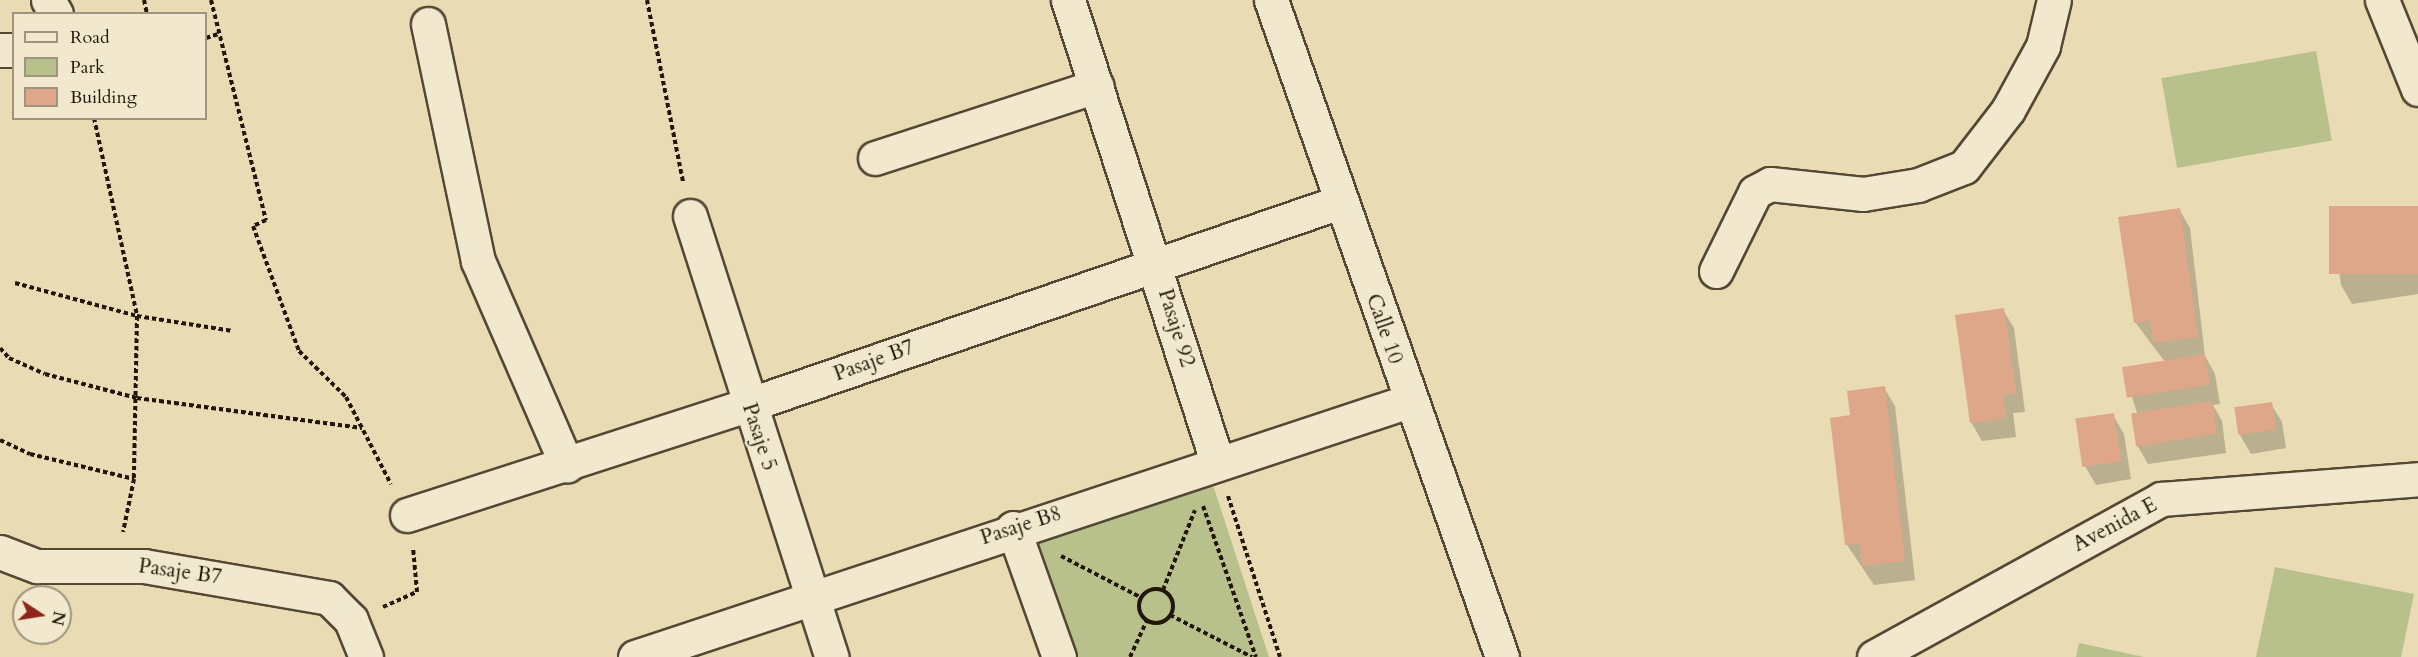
<!DOCTYPE html>
<style>
body{margin:0}
#map{position:relative;width:2418px;height:657px;overflow:hidden;background:#e9dbb3;font-family:Cardo,serif}
div>[style]{position:absolute}
[style*='--x']{left:calc(var(--x)*1px);top:calc(var(--y)*1px);width:calc(var(--w)*1px);rotate:calc(var(--a)*1deg)}
.green>*{inset:0;background:#b8c08b;transform-origin:0 0}
.shadow>*{inset:0;background:#0003}
.building>*{inset:0;background:#dfa78a;transform-origin:0 0}
.path>*{height:4px;margin-top:-2px;transform-origin:0;background:repeating-linear-gradient(90deg,#221609 0 4.5px,transparent 0 7.5px)}
.path>.ring{margin:-2px;padding:0;box-sizing:content-box;background:none;border:4px solid #221609;border-radius:50%}
.roads{filter:drop-shadow(2px 0 #544734) drop-shadow(-2px 0 #544734) drop-shadow(0 2px #544734) drop-shadow(0 -2px #544734)}
.street>*{height:33px;margin:-16.5px;padding:0 16.5px;transform-origin:16.5px;border-radius:16.5px;background:#f1e8ce}
.secondary>*{height:33px;margin:-16.5px;padding:0 16.5px;transform-origin:16.5px;border-radius:16.5px;background:#f1e8ce}
span{translate:-50% -50%;white-space:nowrap;text-align:center;line-height:1.15;-webkit-text-stroke:5px #f1e8ce;paint-order:stroke}
.street-label{font-size:21px;color:#221609}
.legend{position:absolute;left:12px;top:12px;width:195px;height:108px;box-sizing:border-box;background:#f1e8ce;border:2px solid #9e947f;margin:0;padding:8px 10px;list-style:none;font-size:18px;color:#221609}
.legend li{display:flex;align-items:center;gap:12px;height:30px}
.legend b{width:30px;border:2px solid #9e947f}
.north{position:absolute;left:12px;top:585px;width:60px;height:60px;box-sizing:border-box;background:#f1e8ce;border:2px solid #9e947f;border-radius:50%;rotate:102deg;font-size:16px;font-weight:700;line-height:24px;text-align:center;color:#221609}
.north::after{content:'';display:block;margin:auto;width:21px;height:27px;background:#8f2418;clip-path:polygon(50% 0,100% 100%,50% 72%,0 100%)}
</style>
<div id="map">
<div class="green">
<div style="left:2316px;top:51px;width:91px;height:157px;rotate:80deg"></div>
<div style="clip-path:polygon(1199px 479px,1214px 488px,1269px 657px,1067px 657px,1035px 557px,1040px 537px)"></div>
<div style="clip-path:polygon(2275px 567px,2414px 594px,2401px 657px,2256px 657px)"></div>
<div style="clip-path:polygon(2079px 643px,2144px 657px,2076px 657px)"></div>
</div>
<div class="shadow">
<div style="clip-path:polygon(2418px 207px,2418px 294px,2352px 304px,2341px 285px,2332px 219px)"></div>
<div style="clip-path:polygon(2179px 209px,2190px 228px,2205px 356px,2215px 374px,2220px 404px,2213px 405px,2222px 421px,2226px 453px,2148px 464px,2137px 445px,2132px 413px,2137px 413px,2124px 370px,2165px 362px,2135px 322px)"></div>
<div style="clip-path:polygon(2003px 310px,2014px 328px,2025px 412px,2013px 413px,2016px 437px,1982px 441px,1971px 422px)"></div>
<div style="clip-path:polygon(1884px 388px,1895px 406px,1915px 580px,1874px 585px,1847px 545px,1852px 417px)"></div>
<div style="clip-path:polygon(2271px 404px,2282px 422px,2286px 448px,2251px 454px,2240px 435px)"></div>
<div style="clip-path:polygon(2113px 415px,2124px 434px,2131px 479px,2096px 485px,2085px 466px)"></div>
</div>
<div class="building">
<div style="left:2418px;top:206px;width:68px;height:89px;rotate:90deg"></div>
<div style="clip-path:polygon(2180px 208px,2198px 337px,2153px 343px,2150px 320px,2134px 323px,2118px 217px)"></div>
<div style="clip-path:polygon(2004px 308px,2016px 393px,2003px 395px,2006px 418px,1970px 423px,1955px 315px)"></div>
<div style="left:2205px;top:354px;width:31px;height:84px;rotate:81deg"></div>
<div style="clip-path:polygon(1885px 386px,1905px 561px,1862px 566px,1860px 544px,1845px 545px,1830px 418px,1850px 415px,1847px 391px)"></div>
<div style="left:2212px;top:401px;width:33px;height:82px;rotate:81deg"></div>
<div style="left:2272px;top:402px;width:28px;height:38px;rotate:82deg"></div>
<div style="left:2114px;top:413px;width:49px;height:39px;rotate:82deg"></div>
</div>
<div class="path">
<div style="--x:144;--y:0;--w:14;--a:78"></div>
<div style="--x:211;--y:0;--w:227;--a:76"></div>
<div style="--x:266;--y:220;--w:14;--a:155"></div>
<div style="--x:253;--y:226;--w:133;--a:69.8"></div>
<div style="--x:299;--y:351;--w:66;--a:44.4"></div>
<div style="--x:346;--y:397;--w:98;--a:62.7"></div>
<div style="--x:647;--y:0;--w:186;--a:78.8"></div>
<div style="--x:206;--y:38;--w:13;--a:-18"></div>
<div style="--x:94;--y:118;--w:203;--a:77.7"></div>
<div style="--x:137;--y:316;--w:163;--a:91.1"></div>
<div style="--x:134;--y:479;--w:54;--a:101.7"></div>
<div style="--x:15;--y:283;--w:126;--a:15.1"></div>
<div style="--x:137;--y:316;--w:97;--a:8.9"></div>
<div style="--x:0;--y:348;--w:13;--a:48"></div>
<div style="--x:9;--y:358;--w:39;--a:24"></div>
<div style="--x:45;--y:374;--w:95;--a:14.6"></div>
<div style="--x:137;--y:398;--w:227;--a:7.6"></div>
<div style="--x:0;--y:440;--w:33;--a:25"></div>
<div style="--x:30;--y:454;--w:107;--a:13.5"></div>
<div style="--x:1228;--y:496;--w:169;--a:72.1"></div>
<div style="--x:1203;--y:506;--w:160;--a:70.7"></div>
<div style="--x:1061;--y:556;--w:89;--a:27.4"></div>
<div class="ring" style="left:1139px;top:589px;width:30px;height:30px"></div>
<div style="--x:1163;--y:590;--w:86;--a:-68.2"></div>
<div style="--x:383;--y:607;--w:37;--a:-24"></div>
<div style="--x:417;--y:592;--w:45;--a:-95.1"></div>
<div style="--x:1170;--y:615;--w:92;--a:27.1"></div>
<div style="--x:1130;--y:657;--w:41;--a:-65.3"></div>
</div>
<div class="roads">
<div class="street">
<div style="--x:48;--y:0;--w:16;--a:60"></div>
<div style="--x:1068;--y:0;--w:484;--a:72.1"></div>
<div style="--x:1271;--y:0;--w:696;--a:70.63"></div>
<div style="--x:2382;--y:0;--w:96;--a:68"></div>
<div style="--x:428;--y:24;--w:242;--a:78.1"></div>
<div style="--x:478;--y:261;--w:223;--a:66.5"></div>
<div style="--x:0;--y:50;--w:14;--a:0"></div>
<div style="--x:875;--y:158;--w:233;--a:-18"></div>
<div style="--x:690;--y:216;--w:463;--a:72.2"></div>
<div style="--x:1716;--y:271;--w:88;--a:-63.7"></div>
<div style="--x:1755;--y:192;--w:17;--a:-28"></div>
<div style="--x:1770;--y:184;--w:94;--a:6.1"></div>
<div style="--x:1863;--y:194;--w:56;--a:-9.3"></div>
<div style="--x:1918;--y:185;--w:49;--a:-21.4"></div>
<div style="--x:1964;--y:167;--w:72;--a:-52.3"></div>
<div style="--x:2008;--y:110;--w:73;--a:-61.3"></div>
<div style="--x:2043;--y:46;--w:47;--a:-76.6"></div>
<div style="--x:407;--y:515;--w:358;--a:-17.9"></div>
<div style="--x:748;--y:405;--w:626;--a:-18.93"></div>
<div style="--x:1013;--y:528;--w:137;--a:70.4"></div>
<div style="--x:0;--y:552;--w:40;--a:21"></div>
<div style="--x:37;--y:566;--w:107;--a:0"></div>
<div style="--x:144;--y:566;--w:188;--a:9.8"></div>
<div style="--x:329;--y:598;--w:31;--a:45"></div>
<div style="--x:351;--y:620;--w:40;--a:68"></div>
<div style="--x:635;--y:657;--w:815;--a:-18.3"></div>
</div>
<div class="secondary">
<div style="--x:1874;--y:657;--w:328;--a:-28.8"></div>
<div style="--x:2161;--y:499;--w:258;--a:-4.4"></div>
</div>
</div>
<div class="street-label">
<span style="left:1176px;top:328px;rotate:73deg">Pasaje 92</span>
<span style="left:1384px;top:329px;rotate:71deg">Calle 10</span>
<span style="left:874px;top:361px;rotate:-20deg">Pasaje B7</span>
<span style="left:759px;top:437px;rotate:72deg">Pasaje 5</span>
<span style="left:2115px;top:525px;rotate:-28deg">Avenida E</span>
<span style="left:1021px;top:526px;rotate:-18deg">Pasaje B8</span>
<span style="left:180px;top:572px;rotate:8deg">Pasaje B7</span>
</div>
<ul class="legend">
<li><b style="height:8px;background:#f1e8ce"></b>Road</li>
<li><b style="height:16px;background:#b8c08b"></b>Park</li>
<li><b style="height:16px;background:#dfa78a"></b>Building</li>
</ul>
<div class="north">N</div>
</div>
